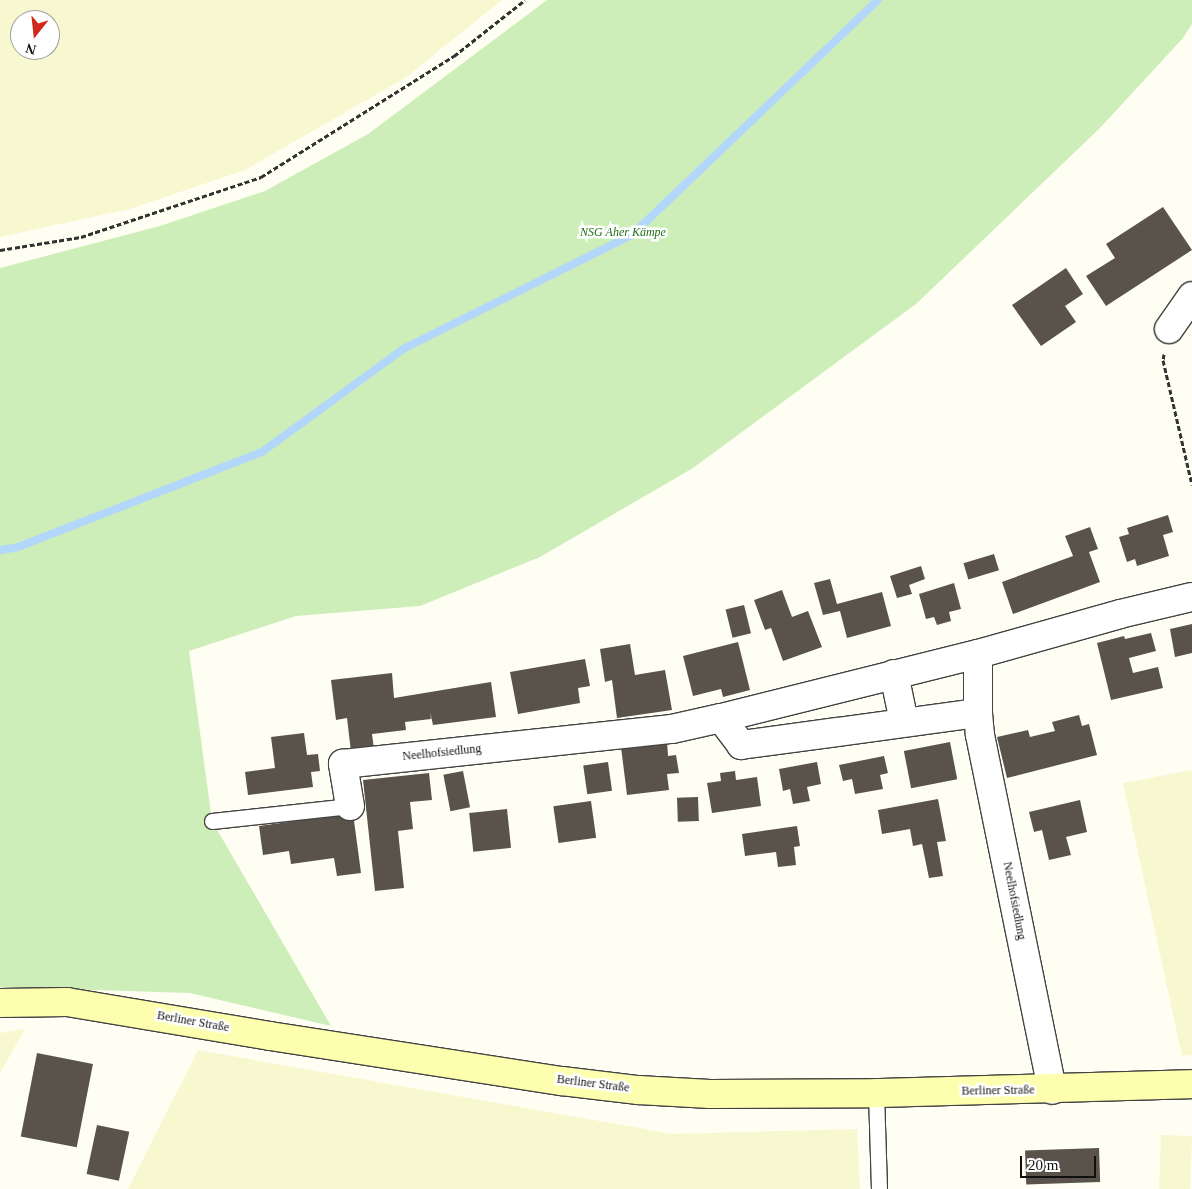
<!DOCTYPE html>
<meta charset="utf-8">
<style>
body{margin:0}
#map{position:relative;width:1192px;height:1189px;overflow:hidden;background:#fffef3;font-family:"Times New Roman",serif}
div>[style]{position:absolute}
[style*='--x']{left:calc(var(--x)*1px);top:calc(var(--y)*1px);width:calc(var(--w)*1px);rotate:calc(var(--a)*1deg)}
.farmland>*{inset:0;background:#f7f8d0;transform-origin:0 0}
.green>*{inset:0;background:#cdeeb8}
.stream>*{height:8px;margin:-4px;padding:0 4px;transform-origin:4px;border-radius:4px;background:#b3d7fb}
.building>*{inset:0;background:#5a534b;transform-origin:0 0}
.path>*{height:3px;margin-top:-1.5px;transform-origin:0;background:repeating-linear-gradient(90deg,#323232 0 5px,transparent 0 7.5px)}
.roads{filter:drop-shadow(1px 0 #434343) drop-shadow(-1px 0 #434343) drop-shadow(0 1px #434343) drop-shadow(0 -1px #434343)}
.service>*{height:15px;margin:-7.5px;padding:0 7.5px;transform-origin:7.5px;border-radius:7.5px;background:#fff}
.minor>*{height:28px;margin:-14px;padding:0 14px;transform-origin:14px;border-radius:14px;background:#fff}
.secondary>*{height:28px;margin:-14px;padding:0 14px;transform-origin:14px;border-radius:14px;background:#feffae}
span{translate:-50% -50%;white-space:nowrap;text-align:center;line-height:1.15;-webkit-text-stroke:5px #fff;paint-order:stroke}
.park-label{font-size:12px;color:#206f19;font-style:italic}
.street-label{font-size:12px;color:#101010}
.north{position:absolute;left:10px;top:10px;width:50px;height:50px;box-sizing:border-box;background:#fff;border:1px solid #9f9f9f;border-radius:50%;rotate:196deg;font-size:14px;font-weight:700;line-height:20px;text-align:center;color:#101010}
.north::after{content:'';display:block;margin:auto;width:18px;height:22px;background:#ce291a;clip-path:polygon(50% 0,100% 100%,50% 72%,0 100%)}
.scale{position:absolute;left:1020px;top:1156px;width:76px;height:22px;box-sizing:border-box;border:2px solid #101010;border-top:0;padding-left:6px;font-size:15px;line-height:18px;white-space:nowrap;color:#101010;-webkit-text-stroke:4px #fff;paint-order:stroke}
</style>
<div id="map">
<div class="farmland">
<div style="clip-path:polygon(evenodd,0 0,502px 0,405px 78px,245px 170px,130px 209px,0 237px,0 0,20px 20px,50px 20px,50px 50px,20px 50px,20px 20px)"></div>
<div style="clip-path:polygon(1192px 770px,1192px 1055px,1182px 1056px,1123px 783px)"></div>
<div style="clip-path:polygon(25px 1029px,0 1073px,0 1033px)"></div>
<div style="clip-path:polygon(198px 1050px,673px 1134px,857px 1129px,860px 1189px,128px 1189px)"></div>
<div style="left:1161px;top:1135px;width:31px;height:54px;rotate:2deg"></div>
</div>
<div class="green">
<div style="clip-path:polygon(547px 0,1192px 0,1192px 24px,1183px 38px,1099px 129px,916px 304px,693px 468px,540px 557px,420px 606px,296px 616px,189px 651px,212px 821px,331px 1026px,190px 993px,0 987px,0 268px,160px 226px,265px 191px,368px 134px)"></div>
</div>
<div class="stream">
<div style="--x:0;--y:550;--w:18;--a:-9"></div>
<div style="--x:18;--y:547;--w:262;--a:-21.3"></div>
<div style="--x:262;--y:452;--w:175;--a:-36.1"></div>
<div style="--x:403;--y:349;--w:256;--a:-26.5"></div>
<div style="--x:632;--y:235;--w:340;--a:-43.7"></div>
</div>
<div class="building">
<div style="clip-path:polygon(1163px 207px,1192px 250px,1106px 306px,1086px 276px,1115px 258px,1106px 244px)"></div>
<div style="clip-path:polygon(1066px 268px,1083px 294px,1065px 306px,1076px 322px,1041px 346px,1012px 305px)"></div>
<div style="clip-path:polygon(1168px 515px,1173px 532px,1163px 535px,1169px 556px,1137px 566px,1135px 559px,1127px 562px,1119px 537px,1129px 534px,1127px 528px)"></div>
<div style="clip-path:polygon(1090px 527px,1098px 549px,1089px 552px,1100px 582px,1013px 614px,1002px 582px,1073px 556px,1065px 536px)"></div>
<div style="left:994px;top:554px;width:17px;height:32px;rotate:73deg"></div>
<div style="clip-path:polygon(921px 566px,925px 579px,909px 585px,912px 594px,897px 598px,890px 576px)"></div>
<div style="clip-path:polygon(830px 579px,837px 604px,882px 592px,891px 626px,847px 638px,840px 611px,823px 615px,814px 583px)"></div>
<div style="clip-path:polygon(954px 583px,961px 609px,949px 612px,951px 621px,937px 625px,934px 617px,926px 619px,919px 594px)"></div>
<div style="clip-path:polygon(782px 590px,792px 617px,808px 611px,822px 647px,783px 661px,771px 628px,765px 630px,754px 600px)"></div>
<div style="left:744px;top:605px;width:29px;height:19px;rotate:76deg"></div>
<div style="clip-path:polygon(1192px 624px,1192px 653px,1175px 657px,1170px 629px)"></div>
<div style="clip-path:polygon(1151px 633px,1156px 651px,1129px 658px,1133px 673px,1158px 667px,1163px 688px,1111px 700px,1097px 643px,1124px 636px,1125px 639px)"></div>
<div style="clip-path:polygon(738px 642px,750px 690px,723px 697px,721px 689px,693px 696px,683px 656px)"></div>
<div style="clip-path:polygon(630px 644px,635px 675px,665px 670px,672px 710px,617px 718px,612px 680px,605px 682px,600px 649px)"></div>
<div style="clip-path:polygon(585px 659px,590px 686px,578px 688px,580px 703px,518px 714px,510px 672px)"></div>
<div style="clip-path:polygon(392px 673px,394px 698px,491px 682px,496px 717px,433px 725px,430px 712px,431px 719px,405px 722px,406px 730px,372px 734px,374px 749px,351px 752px,347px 718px,336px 720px,331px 680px)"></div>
<div style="clip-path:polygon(1079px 715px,1082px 726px,1089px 724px,1097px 755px,1007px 778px,997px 737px,1028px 730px,1030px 737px,1055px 731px,1052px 722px)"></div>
<div style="clip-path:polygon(304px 733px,307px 755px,318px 754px,320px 771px,311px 772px,313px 787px,248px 795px,245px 772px,275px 768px,271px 737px)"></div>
<div style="clip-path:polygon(667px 741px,668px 756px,676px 755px,679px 773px,667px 774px,669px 790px,627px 795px,621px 747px)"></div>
<div style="left:950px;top:742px;width:38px;height:47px;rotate:79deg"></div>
<div style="clip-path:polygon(884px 756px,888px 773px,880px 775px,883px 789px,855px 794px,852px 779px,843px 781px,839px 765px)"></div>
<div style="left:608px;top:762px;width:29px;height:25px;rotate:82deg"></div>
<div style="clip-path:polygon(817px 762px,821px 784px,807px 787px,810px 801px,793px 804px,790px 789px,783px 791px,779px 769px)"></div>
<div style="left:463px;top:771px;width:37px;height:20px;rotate:79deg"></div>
<div style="clip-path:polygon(735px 771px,736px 780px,757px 777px,761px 806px,712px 813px,707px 783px,721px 781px,720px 773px)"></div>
<div style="clip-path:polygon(429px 773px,432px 800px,410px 802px,413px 829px,398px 831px,404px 888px,375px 891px,363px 780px)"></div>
<div style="left:698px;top:797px;width:24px;height:21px;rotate:88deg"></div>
<div style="clip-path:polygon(938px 799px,946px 841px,937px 842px,943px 876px,929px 878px,922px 844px,913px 846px,910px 829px,882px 834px,878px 810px)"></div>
<div style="clip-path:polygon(1080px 800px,1087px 832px,1066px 837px,1071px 855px,1049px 860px,1042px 830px,1034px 832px,1029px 812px)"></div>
<div style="left:591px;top:801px;width:37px;height:38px;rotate:82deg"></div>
<div style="left:507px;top:809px;width:39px;height:38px;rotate:84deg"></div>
<div style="clip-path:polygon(353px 813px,361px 873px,337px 876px,334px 858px,291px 864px,289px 851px,263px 855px,259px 826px)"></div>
<div style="clip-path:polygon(797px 826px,800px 846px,794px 847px,796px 865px,778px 867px,776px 852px,745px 856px,742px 834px)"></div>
<div style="left:37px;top:1053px;width:57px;height:85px;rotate:11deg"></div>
<div style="left:97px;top:1125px;width:33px;height:50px;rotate:12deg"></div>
<div style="left:1099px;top:1148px;width:34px;height:74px;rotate:88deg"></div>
</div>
<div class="path">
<div style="--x:0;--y:250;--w:82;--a:-9.1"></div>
<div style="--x:81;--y:237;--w:190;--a:-18.4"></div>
<div style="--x:261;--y:177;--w:228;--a:-32.1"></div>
<div style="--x:454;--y:56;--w:90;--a:-38.3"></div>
<div style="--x:1164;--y:354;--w:6;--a:99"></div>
<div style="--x:1163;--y:360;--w:128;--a:76.9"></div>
</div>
<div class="roads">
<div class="service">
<div style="--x:212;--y:821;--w:139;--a:-6.2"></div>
<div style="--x:876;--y:1093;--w:96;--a:88.2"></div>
</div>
<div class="minor">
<div style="--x:1169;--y:329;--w:40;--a:-55.1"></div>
<div style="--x:978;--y:654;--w:148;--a:-15.7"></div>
<div style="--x:1120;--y:614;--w:74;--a:-13.3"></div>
<div style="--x:894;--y:674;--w:49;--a:78.2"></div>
<div style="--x:721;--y:718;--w:265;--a:-14"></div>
<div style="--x:978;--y:654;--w:59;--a:90"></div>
<div style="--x:978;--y:713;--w:22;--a:85"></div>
<div style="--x:980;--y:735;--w:362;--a:78.5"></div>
<div style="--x:350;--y:806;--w:43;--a:-99.5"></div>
<div style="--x:343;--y:764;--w:331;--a:-6.1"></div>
<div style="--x:672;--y:729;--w:50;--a:-12.7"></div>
<div style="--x:721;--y:718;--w:34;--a:53"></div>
<div style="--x:741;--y:745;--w:239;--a:-7.7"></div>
</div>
<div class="secondary">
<div style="--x:0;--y:1003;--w:67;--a:-0.9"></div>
<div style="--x:67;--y:1002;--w:206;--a:9.5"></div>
<div style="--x:270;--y:1036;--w:295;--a:8.8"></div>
<div style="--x:562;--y:1081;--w:77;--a:6.8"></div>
<div style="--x:638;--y:1090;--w:72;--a:3.2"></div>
<div style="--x:710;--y:1094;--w:166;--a:-0.3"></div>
<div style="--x:876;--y:1093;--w:316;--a:-1.6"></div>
</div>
</div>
<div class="park-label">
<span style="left:623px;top:233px">NSG Aher Kämpe</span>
</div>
<div class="street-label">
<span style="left:442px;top:753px;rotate:-6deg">Neelhofsiedlung</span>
<span style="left:1014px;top:901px;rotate:79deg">Neelhofsiedlung</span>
<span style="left:193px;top:1022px;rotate:10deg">Berliner Straße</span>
<span style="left:593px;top:1084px;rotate:7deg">Berliner Straße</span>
<span style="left:998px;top:1091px;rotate:-1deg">Berliner Straße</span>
</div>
<div class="north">N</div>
<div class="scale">20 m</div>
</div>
